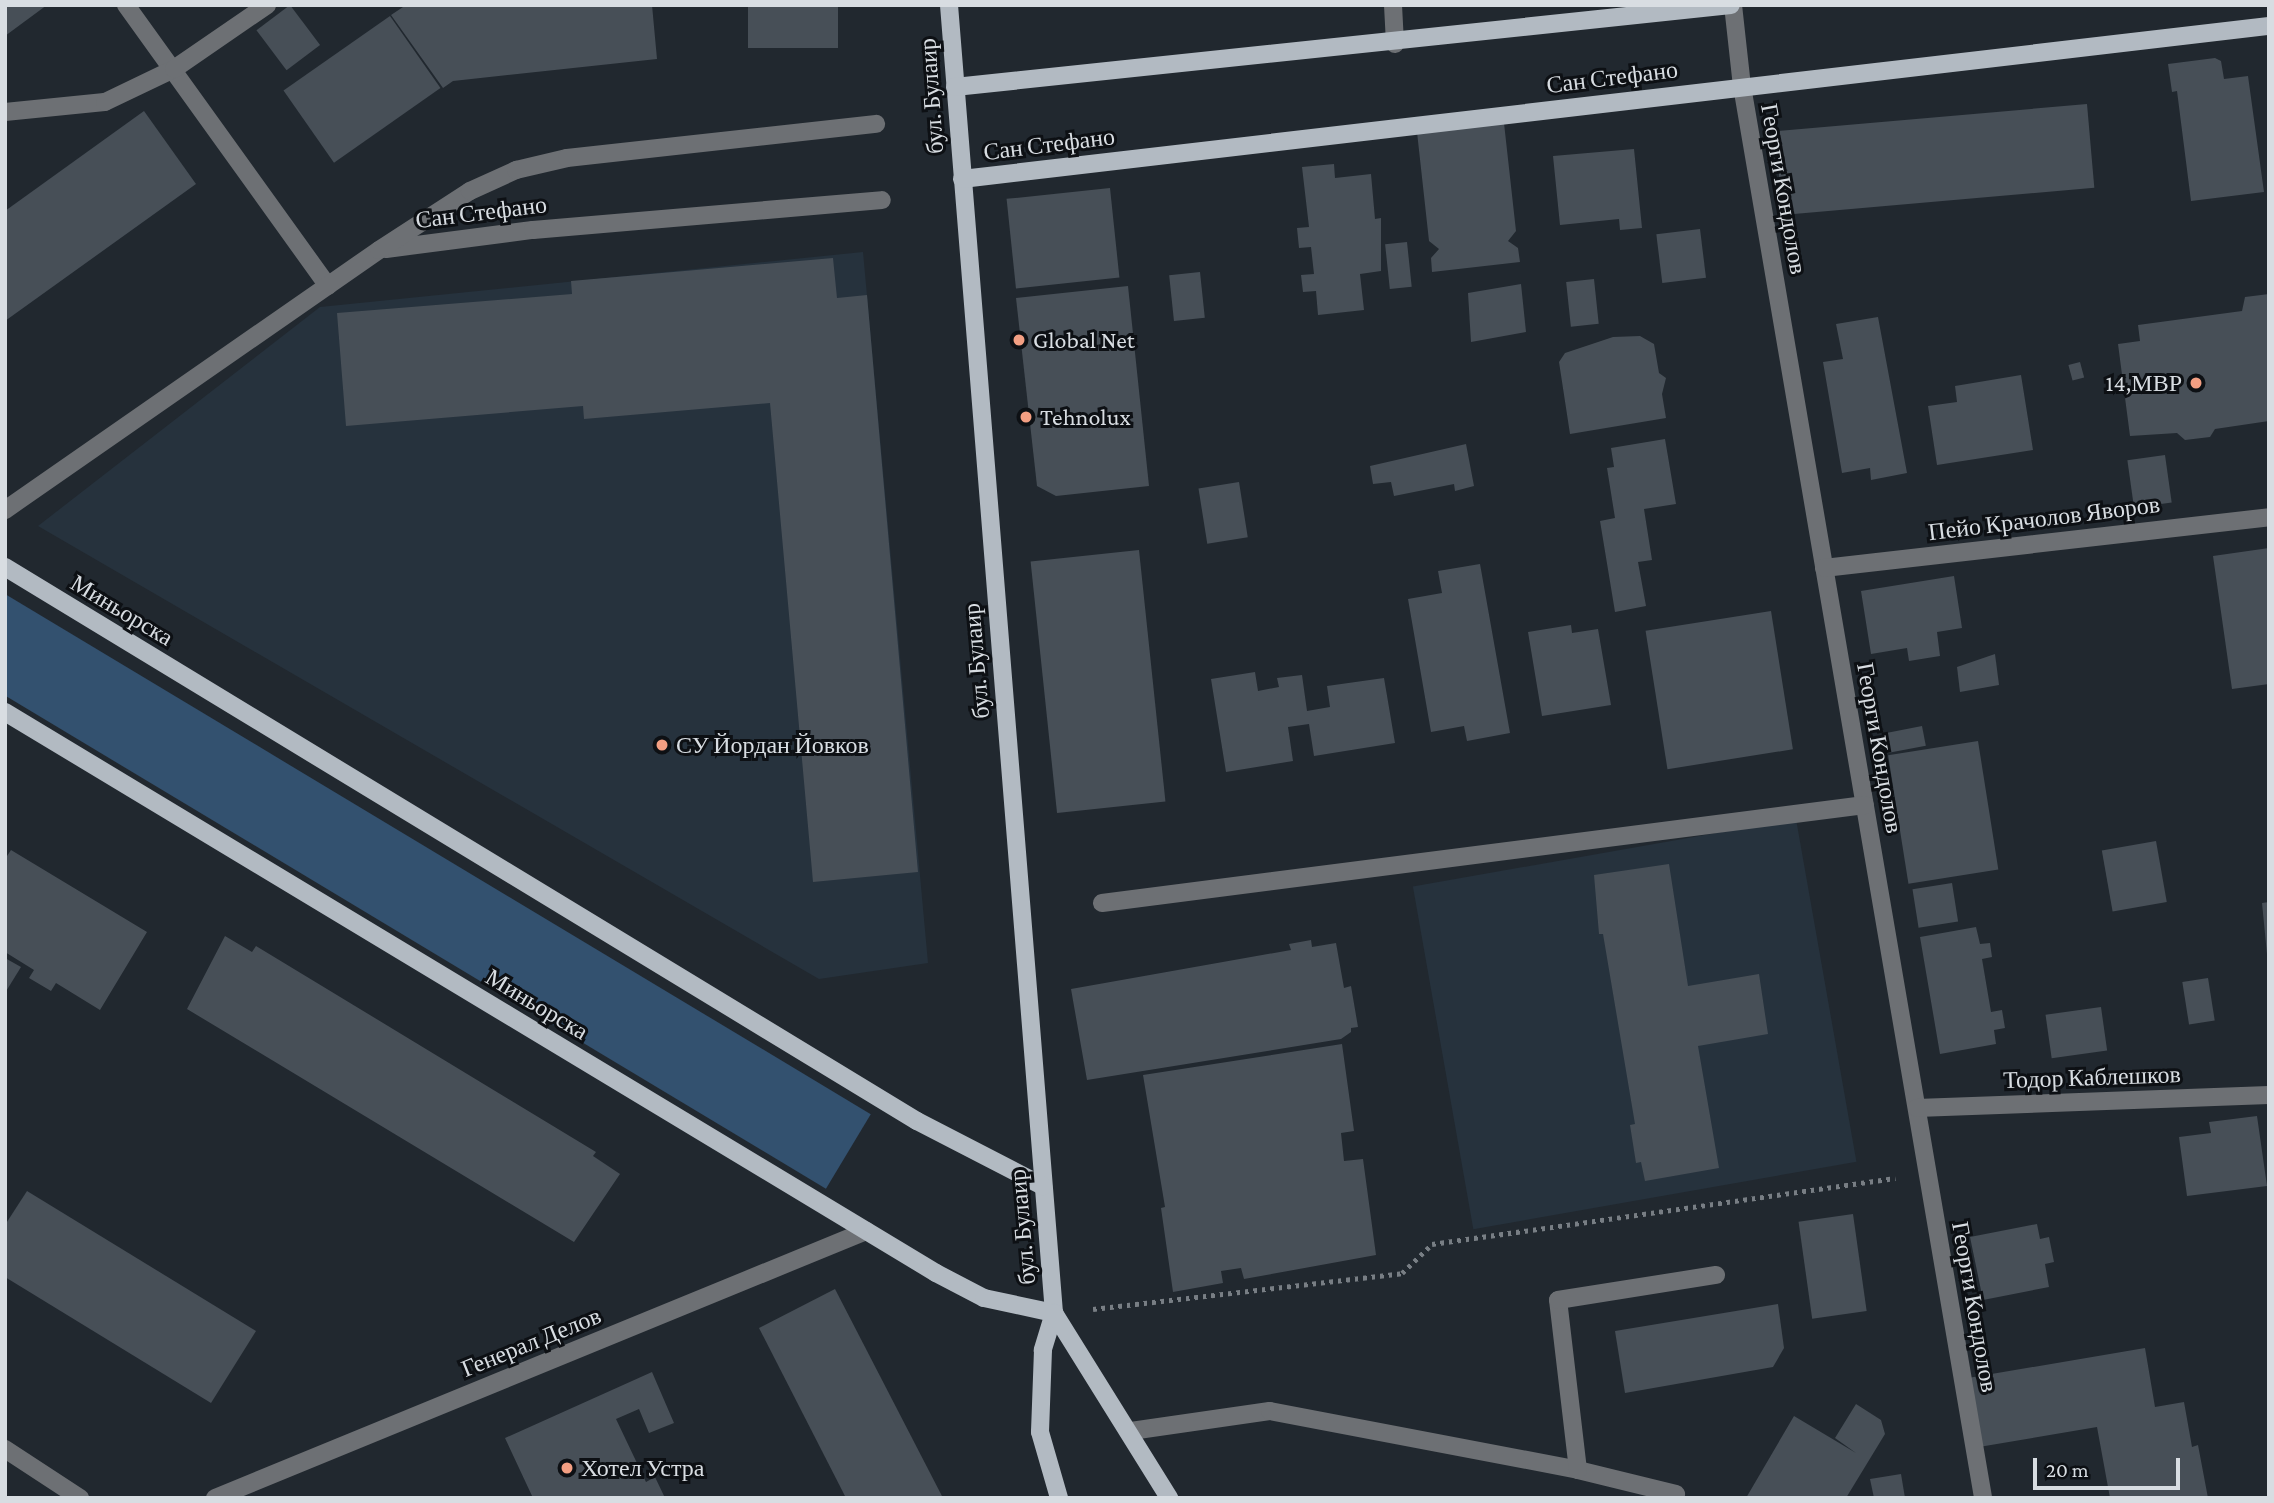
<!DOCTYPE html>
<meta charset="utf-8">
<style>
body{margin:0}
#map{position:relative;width:2274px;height:1503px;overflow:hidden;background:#21282f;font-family:"Crimson Pro",serif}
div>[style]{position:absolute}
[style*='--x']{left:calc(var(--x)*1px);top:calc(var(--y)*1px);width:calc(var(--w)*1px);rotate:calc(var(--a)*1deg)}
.built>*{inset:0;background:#26323d;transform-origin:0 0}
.green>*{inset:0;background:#33516f;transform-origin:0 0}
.building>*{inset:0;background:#474f57;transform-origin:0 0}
.path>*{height:4.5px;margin-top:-2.25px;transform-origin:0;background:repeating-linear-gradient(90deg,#787e84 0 3.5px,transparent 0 8.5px)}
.minor>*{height:18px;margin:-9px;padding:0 9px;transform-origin:9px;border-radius:9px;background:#6d7074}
.major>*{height:18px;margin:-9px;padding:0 9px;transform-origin:9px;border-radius:9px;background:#b2bac2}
.dots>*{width:19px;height:19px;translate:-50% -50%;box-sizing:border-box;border:4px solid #0d1014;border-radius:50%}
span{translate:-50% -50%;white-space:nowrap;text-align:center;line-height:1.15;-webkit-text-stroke:6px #0d1014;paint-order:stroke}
.street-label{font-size:24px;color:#d8dde2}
.poi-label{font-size:24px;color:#d8dde2}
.left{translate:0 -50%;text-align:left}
.right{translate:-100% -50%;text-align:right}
.frame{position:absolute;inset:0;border:7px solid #d8dde2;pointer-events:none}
.scale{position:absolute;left:2033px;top:1458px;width:147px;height:32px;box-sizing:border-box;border:4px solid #d8dde2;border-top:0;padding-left:9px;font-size:21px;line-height:24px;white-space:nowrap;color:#d8dde2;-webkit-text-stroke:5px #0d1014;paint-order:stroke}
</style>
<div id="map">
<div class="built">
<div style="clip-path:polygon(863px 252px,928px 963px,819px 979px,38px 526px,320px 307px)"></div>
<div style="left:1796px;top:819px;width:348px;height:389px;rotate:80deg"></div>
</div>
<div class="green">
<div style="left:5px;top:594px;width:1010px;height:87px;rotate:31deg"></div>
</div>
<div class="building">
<div style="clip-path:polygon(5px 5px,47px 5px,5px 36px)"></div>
<div style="left:290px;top:5px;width:50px;height:42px;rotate:53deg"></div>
<div style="clip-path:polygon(406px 5px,652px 5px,657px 59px,453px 81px,443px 88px,391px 15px)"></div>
<div style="left:748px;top:5px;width:90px;height:43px"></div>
<div style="left:390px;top:16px;width:88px;height:130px;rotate:55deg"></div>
<div style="clip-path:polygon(2215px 58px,2221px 61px,2224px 79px,2248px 76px,2264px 192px,2191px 201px,2177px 91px,2172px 92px,2168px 64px)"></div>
<div style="left:2087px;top:104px;width:84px;height:313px;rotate:85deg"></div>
<div style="clip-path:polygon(144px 111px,196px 184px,5px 321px,5px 211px)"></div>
<div style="clip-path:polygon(1504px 123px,1516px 231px,1508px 241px,1518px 248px,1520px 262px,1432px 272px,1431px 258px,1439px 249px,1429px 241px,1417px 132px)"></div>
<div style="clip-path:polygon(1634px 149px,1642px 228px,1620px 230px,1619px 219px,1560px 225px,1553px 156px)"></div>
<div style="clip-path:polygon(1334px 164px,1335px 178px,1371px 174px,1375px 219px,1381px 218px,1381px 271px,1360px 274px,1364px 310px,1318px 315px,1316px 291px,1303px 292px,1301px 275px,1314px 274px,1311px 247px,1299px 248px,1297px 228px,1309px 227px,1302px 167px)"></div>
<div style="left:1110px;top:188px;width:90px;height:104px;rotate:84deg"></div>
<div style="left:1700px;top:229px;width:49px;height:44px;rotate:83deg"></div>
<div style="left:1407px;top:242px;width:45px;height:22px;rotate:84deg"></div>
<div style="clip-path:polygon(833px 258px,837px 298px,867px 295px,918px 872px,813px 882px,770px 403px,584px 419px,583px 406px,346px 426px,337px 313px,572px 294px,571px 281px)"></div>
<div style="left:1200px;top:272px;width:46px;height:31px;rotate:84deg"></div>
<div style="left:1594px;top:279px;width:45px;height:28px;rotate:84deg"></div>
<div style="clip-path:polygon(1521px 284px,1526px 332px,1471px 342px,1468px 293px)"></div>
<div style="clip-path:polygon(1128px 286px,1149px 486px,1056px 496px,1037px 486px,1016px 298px)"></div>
<div style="clip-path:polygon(2269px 294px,2269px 421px,2215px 429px,2210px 437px,2185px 440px,2177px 433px,2130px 436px,2118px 344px,2140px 341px,2138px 325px,2242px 311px,2245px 297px)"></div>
<div style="clip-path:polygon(1878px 317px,1907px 473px,1871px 480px,1870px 468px,1842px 473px,1823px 362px,1843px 359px,1836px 324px)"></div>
<div style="clip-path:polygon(1640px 336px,1654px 344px,1659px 373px,1666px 378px,1662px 394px,1666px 418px,1570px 434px,1559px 362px,1565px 353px,1613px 337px)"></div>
<div style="left:2080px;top:362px;width:16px;height:12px;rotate:75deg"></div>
<div style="clip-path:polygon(2021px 375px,2033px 450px,1937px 465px,1928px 406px,1957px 402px,1955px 386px)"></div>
<div style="clip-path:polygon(1665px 439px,1676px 504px,1644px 509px,1652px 560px,1638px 562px,1646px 606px,1615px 612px,1600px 521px,1615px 518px,1607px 468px,1614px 467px,1611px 448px)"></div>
<div style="clip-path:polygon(1466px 444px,1474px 486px,1455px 491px,1454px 484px,1394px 496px,1391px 482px,1373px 484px,1370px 466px)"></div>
<div style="left:2165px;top:455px;width:48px;height:38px;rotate:82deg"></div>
<div style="left:1239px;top:482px;width:56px;height:41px;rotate:81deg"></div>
<div style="clip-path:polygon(2269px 548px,2269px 684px,2232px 689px,2213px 556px)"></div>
<div style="left:1139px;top:550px;width:253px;height:109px;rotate:84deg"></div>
<div style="clip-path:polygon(1480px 564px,1510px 733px,1467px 741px,1464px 726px,1431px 732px,1408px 599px,1442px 593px,1438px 571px)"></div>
<div style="clip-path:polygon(1954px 576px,1962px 628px,1937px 632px,1940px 656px,1909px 661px,1907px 648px,1871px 654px,1861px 591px)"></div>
<div style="left:1771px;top:611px;width:140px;height:127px;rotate:81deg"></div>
<div style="clip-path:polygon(1571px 625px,1572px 633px,1598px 629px,1611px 705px,1542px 716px,1528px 632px)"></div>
<div style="clip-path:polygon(1995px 654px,1999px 685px,1960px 692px,1957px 667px)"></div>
<div style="clip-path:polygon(1255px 672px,1258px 691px,1279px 687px,1277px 678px,1302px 675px,1307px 711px,1330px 707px,1327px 686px,1384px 678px,1395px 743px,1314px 756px,1309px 724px,1288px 727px,1293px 761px,1226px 772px,1211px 679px)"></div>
<div style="left:1922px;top:726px;width:20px;height:39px;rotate:79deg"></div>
<div style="left:1978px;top:741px;width:130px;height:91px;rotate:81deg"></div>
<div style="left:2156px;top:841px;width:62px;height:55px;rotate:80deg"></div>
<div style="clip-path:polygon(11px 850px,147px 932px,100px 1010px,56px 983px,51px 991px,29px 978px,34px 970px,5px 952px,5px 859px)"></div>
<div style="clip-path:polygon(1669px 864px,1688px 986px,1759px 974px,1768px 1034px,1698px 1046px,1719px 1168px,1645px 1181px,1641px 1162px,1636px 1163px,1630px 1125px,1635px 1124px,1603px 934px,1599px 934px,1594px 875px)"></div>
<div style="left:1952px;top:883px;width:39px;height:40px;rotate:81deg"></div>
<div style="clip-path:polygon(2269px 902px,2269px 954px,2267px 954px,2262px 903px)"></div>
<div style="clip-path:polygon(1976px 927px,1980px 944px,1990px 943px,1992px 957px,1982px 959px,1991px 1012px,2002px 1010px,2005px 1028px,1994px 1030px,1996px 1044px,1940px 1054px,1920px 937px)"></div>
<div style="clip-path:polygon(225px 936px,252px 952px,256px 946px,596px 1152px,593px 1156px,620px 1174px,574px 1242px,187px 1009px)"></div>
<div style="clip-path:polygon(1311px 940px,1312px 947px,1336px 943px,1344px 988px,1351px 986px,1358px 1027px,1351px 1028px,1351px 1032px,1341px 1039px,1087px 1080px,1071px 989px,1291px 950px,1289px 944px)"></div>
<div style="clip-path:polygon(5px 958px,21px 967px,5px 993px)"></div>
<div style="left:2208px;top:978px;width:43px;height:26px;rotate:81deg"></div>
<div style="left:2101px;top:1007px;width:44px;height:56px;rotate:82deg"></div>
<div style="clip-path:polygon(1342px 1044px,1354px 1131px,1341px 1133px,1344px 1161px,1363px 1159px,1376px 1255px,1244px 1279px,1241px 1268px,1221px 1271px,1223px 1283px,1173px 1292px,1161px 1208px,1165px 1207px,1143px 1075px)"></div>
<div style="clip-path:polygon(2257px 1116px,2267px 1186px,2187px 1196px,2179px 1137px,2211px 1133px,2209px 1122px)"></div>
<div style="clip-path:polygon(27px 1191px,256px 1331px,211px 1403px,5px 1277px,5px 1225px)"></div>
<div style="left:1853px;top:1214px;width:98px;height:55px;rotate:82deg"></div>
<div style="clip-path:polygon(2037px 1224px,2040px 1239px,2049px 1237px,2054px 1262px,2045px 1264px,2049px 1287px,1983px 1300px,1970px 1237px)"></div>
<div style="clip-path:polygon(835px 1289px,943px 1498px,846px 1498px,759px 1328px)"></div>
<div style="clip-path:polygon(1778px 1304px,1784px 1348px,1773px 1367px,1625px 1393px,1615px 1331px)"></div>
<div style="clip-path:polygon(2145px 1348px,2155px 1407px,2184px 1402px,2192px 1447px,2198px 1445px,2208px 1498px,2110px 1498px,2097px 1427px,1979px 1447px,1968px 1378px)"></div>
<div style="clip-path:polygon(652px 1372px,674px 1423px,649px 1433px,639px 1409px,616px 1419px,646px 1482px,655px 1477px,665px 1498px,533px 1498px,505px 1438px)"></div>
<div style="clip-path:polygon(1856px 1404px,1881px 1420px,1885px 1434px,1846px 1498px,1746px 1498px,1794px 1416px,1856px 1453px,1835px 1438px)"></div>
<div style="clip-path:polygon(1901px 1474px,1905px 1498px,1874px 1498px,1870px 1479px)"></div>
</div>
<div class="path">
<div style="--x:1093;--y:1309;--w:311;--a:-6.6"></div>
<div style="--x:1402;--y:1273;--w:42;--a:-44"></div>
<div style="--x:1432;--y:1244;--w:468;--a:-8.1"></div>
</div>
<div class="minor">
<div style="--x:126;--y:5;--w:346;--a:54.3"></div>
<div style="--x:1393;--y:5;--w:39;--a:87"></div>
<div style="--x:1733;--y:5;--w:81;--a:83.7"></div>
<div style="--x:1742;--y:86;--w:1432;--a:80.31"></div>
<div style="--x:5;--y:112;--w:100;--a:-5.7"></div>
<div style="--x:105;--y:102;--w:76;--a:-25.6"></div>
<div style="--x:174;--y:69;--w:113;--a:-34.5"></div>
<div style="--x:386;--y:249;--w:148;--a:-7.4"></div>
<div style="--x:533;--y:230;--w:350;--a:-4.9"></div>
<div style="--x:5;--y:510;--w:455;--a:-34.8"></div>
<div style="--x:379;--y:250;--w:108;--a:-33"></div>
<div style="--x:470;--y:191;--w:51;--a:-24.5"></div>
<div style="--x:516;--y:170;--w:52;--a:-13.2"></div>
<div style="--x:567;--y:158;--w:311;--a:-6.3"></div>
<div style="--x:1824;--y:568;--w:448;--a:-6.5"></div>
<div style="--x:1102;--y:903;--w:769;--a:-7.32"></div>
<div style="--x:1917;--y:1108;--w:352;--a:-2.1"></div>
<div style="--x:1131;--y:1431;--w:140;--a:-8.2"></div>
<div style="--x:1270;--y:1411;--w:314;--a:10.8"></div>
<div style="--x:1578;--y:1470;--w:101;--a:13.8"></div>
<div style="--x:5;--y:1449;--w:90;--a:33.2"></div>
<div style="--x:1578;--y:1470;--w:171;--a:-96.7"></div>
<div style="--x:1558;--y:1300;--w:160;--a:-9"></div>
<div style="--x:215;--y:1498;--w:704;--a:-22.3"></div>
</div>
<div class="major">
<div style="--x:949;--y:5;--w:1312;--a:85.41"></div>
<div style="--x:1054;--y:1313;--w:39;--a:107"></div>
<div style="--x:1043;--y:1350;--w:82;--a:92.1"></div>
<div style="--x:1040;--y:1432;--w:69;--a:73.9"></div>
<div style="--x:955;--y:87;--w:780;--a:-6.03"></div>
<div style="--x:962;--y:179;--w:1316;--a:-6.68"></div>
<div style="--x:5;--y:567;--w:1067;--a:31.28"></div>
<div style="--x:917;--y:1121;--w:142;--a:27.3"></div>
<div style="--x:5;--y:712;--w:1087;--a:31.07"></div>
<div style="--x:936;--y:1273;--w:54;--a:27.5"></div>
<div style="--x:984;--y:1298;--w:72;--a:12.1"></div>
<div style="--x:1054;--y:1313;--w:218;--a:58.1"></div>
</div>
<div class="dots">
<div style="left:1019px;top:340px;background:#f39f83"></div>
<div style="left:2196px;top:383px;background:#f39f83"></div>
<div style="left:1026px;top:417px;background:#f39f83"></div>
<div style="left:662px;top:745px;background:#f39f83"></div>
<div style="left:567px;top:1468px;background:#f39f83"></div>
</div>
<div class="street-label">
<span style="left:1612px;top:77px;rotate:-7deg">Сан Стефано</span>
<span style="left:931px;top:96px;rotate:-94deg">бул. Булаир</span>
<span style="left:1049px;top:144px;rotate:-7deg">Сан Стефано</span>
<span style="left:1784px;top:189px;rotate:80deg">Георги Кондолов</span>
<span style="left:481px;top:212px;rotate:-7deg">Сан Стефано</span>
<span style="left:2044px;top:518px;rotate:-7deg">Пейо Крачолов Яворов</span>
<span style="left:122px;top:610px;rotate:31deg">Миньорска</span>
<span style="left:976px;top:661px;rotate:-95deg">бул. Булаир</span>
<span style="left:1880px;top:748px;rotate:80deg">Георги Кондолов</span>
<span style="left:537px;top:1004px;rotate:31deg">Миньорска</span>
<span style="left:2092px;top:1077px;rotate:-2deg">Тодор Каблешков</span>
<span style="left:1022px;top:1227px;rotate:-95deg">бул. Булаир</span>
<span style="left:1975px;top:1307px;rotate:80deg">Георги Кондолов</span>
<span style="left:531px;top:1342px;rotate:-22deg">Генерал Делов</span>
</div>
<div class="poi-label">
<span class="left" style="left:1033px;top:340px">Global Net</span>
<span class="right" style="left:2182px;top:383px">14,МВР</span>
<span class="left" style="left:1040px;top:417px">Tehnolux</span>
<span class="left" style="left:676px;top:745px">СУ Йордан Йовков</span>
<span class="left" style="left:581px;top:1468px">Хотел Устра</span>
</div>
<div class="frame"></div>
<div class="scale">20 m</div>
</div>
